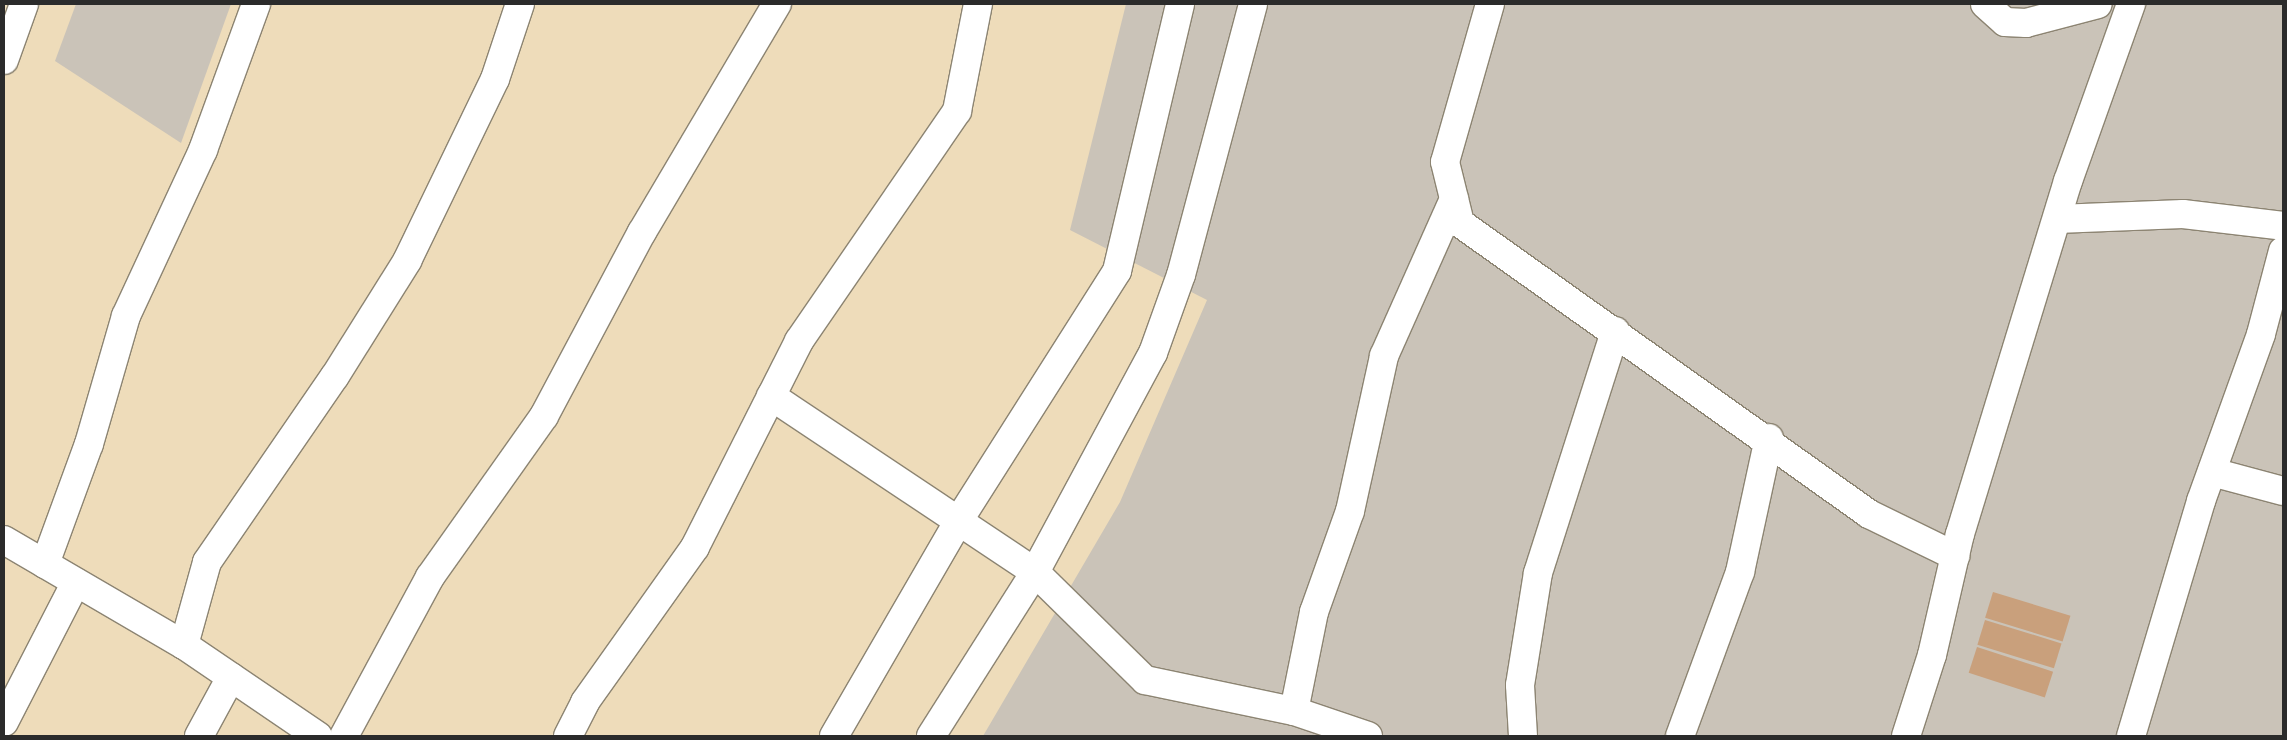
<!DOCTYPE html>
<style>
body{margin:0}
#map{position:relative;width:2287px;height:740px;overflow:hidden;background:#eedcba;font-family:"Patrick Hand",sans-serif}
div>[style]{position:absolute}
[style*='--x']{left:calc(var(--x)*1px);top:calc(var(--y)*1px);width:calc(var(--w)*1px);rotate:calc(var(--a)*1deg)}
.industrial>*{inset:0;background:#cac3b8}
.building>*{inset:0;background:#c9a07c;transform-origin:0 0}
.roads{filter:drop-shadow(1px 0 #8c8472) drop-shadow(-1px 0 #8c8472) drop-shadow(0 1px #8c8472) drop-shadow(0 -1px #8c8472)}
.minor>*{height:28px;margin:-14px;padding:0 14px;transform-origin:14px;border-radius:14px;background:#fff}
span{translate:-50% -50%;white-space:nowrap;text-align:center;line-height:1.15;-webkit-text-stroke:4px #f6f6f2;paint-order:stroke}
.frame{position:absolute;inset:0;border:5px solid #2b2b2b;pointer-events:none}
</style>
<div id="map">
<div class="industrial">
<div style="clip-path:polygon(76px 4px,231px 4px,181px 143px,55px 61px)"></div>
<div style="clip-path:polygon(1126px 4px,2283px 4px,2283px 736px,983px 736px,1120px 502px,1207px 300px,1070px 230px)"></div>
</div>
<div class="building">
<div style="left:1993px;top:592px;width:81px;height:27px;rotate:17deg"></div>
<div style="left:1985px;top:620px;width:80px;height:26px;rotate:17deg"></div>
<div style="left:1977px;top:647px;width:80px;height:27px;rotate:18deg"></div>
</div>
<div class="roads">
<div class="minor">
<div style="--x:1490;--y:4;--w:164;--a:105.9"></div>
<div style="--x:1445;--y:162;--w:63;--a:76.2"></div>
<div style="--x:1460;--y:223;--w:502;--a:35.43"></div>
<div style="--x:1869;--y:514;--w:96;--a:26"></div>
<div style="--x:1985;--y:4;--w:27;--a:42"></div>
<div style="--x:2005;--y:22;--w:21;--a:3"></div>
<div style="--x:2026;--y:23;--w:74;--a:-14.8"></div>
<div style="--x:4;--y:60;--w:59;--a:-70.3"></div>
<div style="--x:2057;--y:219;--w:126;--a:-2.3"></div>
<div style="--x:2183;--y:214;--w:101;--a:6.8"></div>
<div style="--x:771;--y:396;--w:317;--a:33.7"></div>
<div style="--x:1035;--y:572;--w:154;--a:44.5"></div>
<div style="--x:1145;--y:680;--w:152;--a:11.8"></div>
<div style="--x:2212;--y:472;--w:73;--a:15"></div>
<div style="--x:4;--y:540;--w:208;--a:30.3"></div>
<div style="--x:184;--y:645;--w:162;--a:34.2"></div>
<div style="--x:45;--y:564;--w:128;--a:-69.9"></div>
<div style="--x:89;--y:444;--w:133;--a:-73.9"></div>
<div style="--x:126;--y:316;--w:183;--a:-65.1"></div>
<div style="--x:203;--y:150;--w:155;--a:-70"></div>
<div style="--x:184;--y:645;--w:86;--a:-74.5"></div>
<div style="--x:207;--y:562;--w:226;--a:-55.5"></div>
<div style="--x:335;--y:376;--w:136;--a:-57.9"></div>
<div style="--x:407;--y:261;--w:202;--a:-64.2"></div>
<div style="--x:495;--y:79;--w:79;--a:-71.6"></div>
<div style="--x:4;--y:722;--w:157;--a:-62.8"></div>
<div style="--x:199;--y:736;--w:67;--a:-61.5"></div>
<div style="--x:344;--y:736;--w:181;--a:-61.6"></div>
<div style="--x:430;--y:577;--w:197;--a:-54.7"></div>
<div style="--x:544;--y:416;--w:208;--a:-62"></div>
<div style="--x:642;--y:232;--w:265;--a:-59.4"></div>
<div style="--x:568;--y:736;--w:38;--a:-63"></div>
<div style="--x:585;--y:702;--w:190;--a:-54.6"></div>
<div style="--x:695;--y:547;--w:231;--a:-63.2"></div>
<div style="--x:799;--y:341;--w:279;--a:-55.5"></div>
<div style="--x:957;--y:111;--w:109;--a:-78.9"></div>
<div style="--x:834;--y:736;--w:250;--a:-59.9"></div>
<div style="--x:959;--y:520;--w:295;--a:-57.6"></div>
<div style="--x:1117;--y:271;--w:274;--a:-76.7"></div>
<div style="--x:931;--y:736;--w:194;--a:-57.6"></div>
<div style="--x:1035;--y:572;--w:249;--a:-61.7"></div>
<div style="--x:1153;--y:353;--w:83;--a:-70.3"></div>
<div style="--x:1181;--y:275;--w:280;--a:-75.1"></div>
<div style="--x:1368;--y:736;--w:78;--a:-161.3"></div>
<div style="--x:1294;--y:711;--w:101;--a:-78.6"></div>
<div style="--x:1314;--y:612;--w:107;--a:-70.4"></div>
<div style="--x:1350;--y:511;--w:159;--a:-77.6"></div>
<div style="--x:1384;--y:356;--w:172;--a:-66"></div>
<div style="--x:1523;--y:736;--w:51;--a:-93.4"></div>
<div style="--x:1520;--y:685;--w:113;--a:-80.9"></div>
<div style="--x:1538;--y:573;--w:254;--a:-72.3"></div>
<div style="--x:1680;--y:736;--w:175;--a:-69.9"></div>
<div style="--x:1740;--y:572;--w:137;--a:-77.8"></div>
<div style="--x:1906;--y:736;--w:85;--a:-72.2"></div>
<div style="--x:1932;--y:655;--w:124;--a:-77"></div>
<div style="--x:1960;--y:534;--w:369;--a:-73"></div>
<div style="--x:2068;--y:181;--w:188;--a:-70.4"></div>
<div style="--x:2131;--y:736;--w:245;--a:-73.4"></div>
<div style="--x:2201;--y:501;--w:177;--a:-70.2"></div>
<div style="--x:2261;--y:334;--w:86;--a:-75.2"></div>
</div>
</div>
<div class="frame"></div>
</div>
